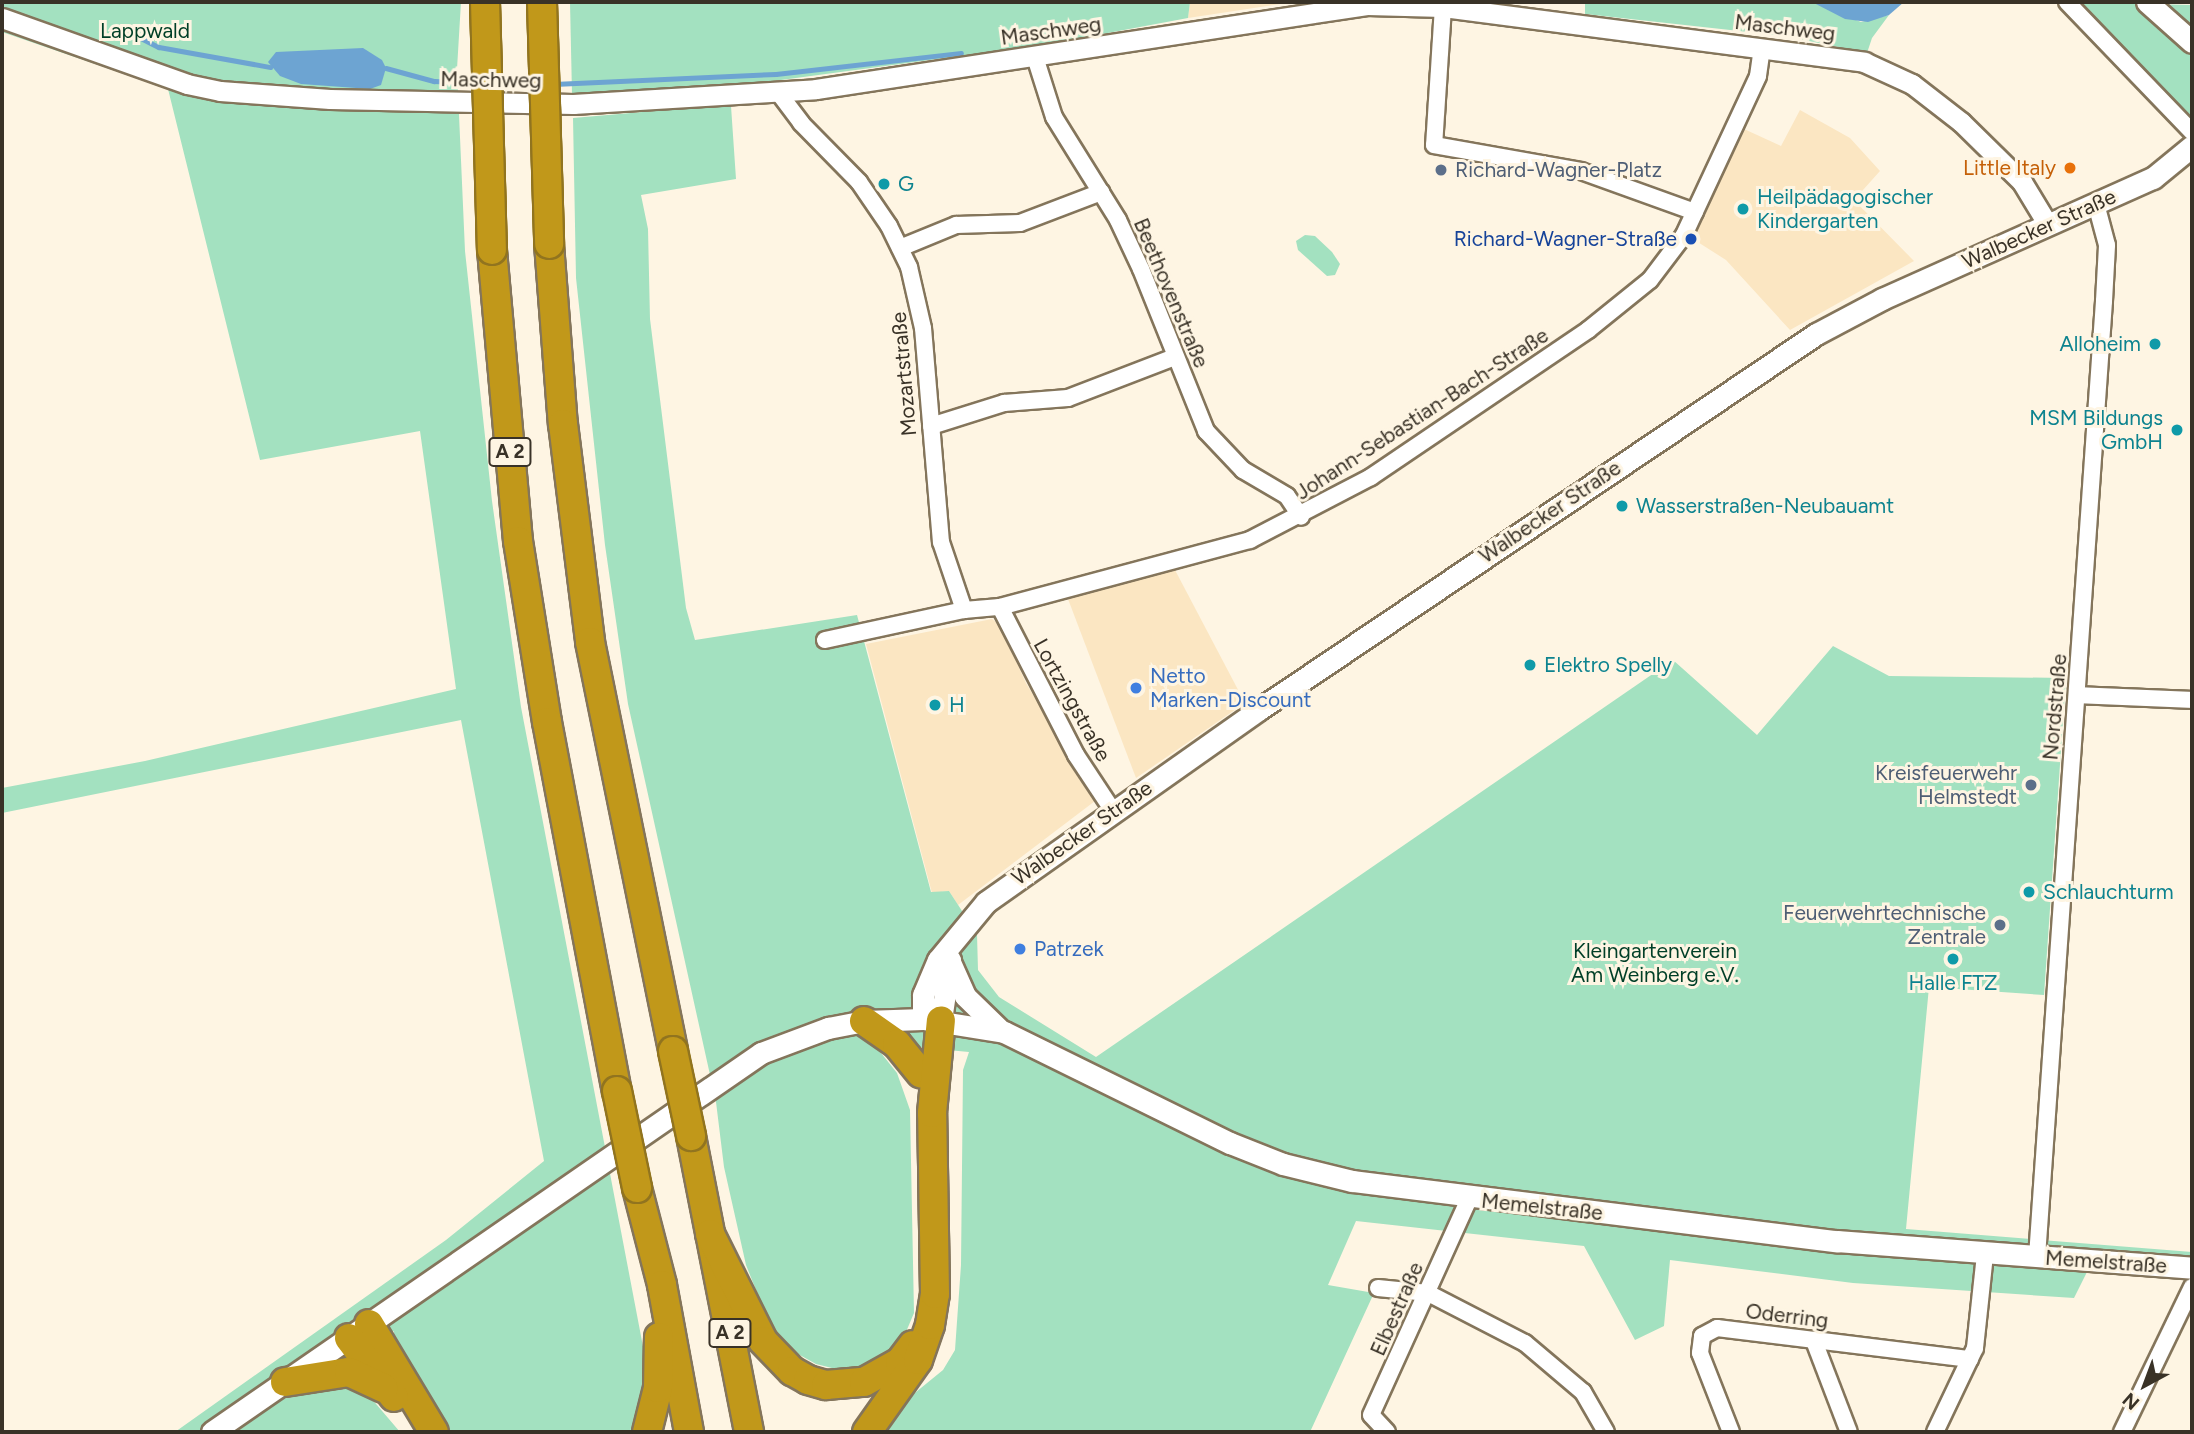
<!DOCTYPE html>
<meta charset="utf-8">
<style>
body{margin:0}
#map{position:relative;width:2194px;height:1434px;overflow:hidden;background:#fef5e3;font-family:Figtree,sans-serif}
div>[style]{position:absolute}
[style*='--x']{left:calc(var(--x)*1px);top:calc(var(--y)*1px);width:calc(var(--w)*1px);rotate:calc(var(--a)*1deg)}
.built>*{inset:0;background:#fbe6c2}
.green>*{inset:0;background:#a3e1c0}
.water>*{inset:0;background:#6da4d2}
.stream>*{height:4.5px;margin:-2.25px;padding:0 2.25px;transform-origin:2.25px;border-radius:2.25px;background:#6da4d2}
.roads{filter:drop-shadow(2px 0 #84755b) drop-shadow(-2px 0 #84755b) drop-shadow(0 2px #84755b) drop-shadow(0 -2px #84755b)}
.minor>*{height:16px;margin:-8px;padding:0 8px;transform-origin:8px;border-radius:8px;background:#fff}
.tertiary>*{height:19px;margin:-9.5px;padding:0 9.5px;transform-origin:9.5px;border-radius:9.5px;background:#fff}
.secondary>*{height:21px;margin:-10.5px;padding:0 10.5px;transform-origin:10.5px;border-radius:10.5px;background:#fff}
.motorway>*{height:28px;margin:-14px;padding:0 14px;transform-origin:14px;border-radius:14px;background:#c1981a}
.bridges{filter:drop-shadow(2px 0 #91741f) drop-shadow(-2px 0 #91741f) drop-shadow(0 2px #91741f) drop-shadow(0 -2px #91741f)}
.motorway-bridge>*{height:28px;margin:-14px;padding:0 14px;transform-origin:14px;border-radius:14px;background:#c1981a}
.dots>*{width:19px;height:19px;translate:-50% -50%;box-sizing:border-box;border:4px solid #fef5e3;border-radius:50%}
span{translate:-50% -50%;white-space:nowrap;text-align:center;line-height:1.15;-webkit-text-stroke:6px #fef5e3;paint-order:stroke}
.shield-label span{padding:2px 5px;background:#fef5e3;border:2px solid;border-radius:5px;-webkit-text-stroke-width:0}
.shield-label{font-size:19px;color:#393227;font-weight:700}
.street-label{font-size:21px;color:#393227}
.park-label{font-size:21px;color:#003f27}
.food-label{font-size:21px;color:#c56008}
.right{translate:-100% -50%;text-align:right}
.service-label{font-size:21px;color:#4e5e75}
.left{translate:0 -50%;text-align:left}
.culture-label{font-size:21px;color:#0d838f}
.transit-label{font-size:21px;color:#164399}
.shop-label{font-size:21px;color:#366cbe}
.frame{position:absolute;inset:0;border:4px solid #393227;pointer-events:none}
.north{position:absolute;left:2110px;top:1350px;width:70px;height:70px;-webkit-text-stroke:5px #fef5e3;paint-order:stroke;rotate:221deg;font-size:19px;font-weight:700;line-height:28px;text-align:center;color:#393227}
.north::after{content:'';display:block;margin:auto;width:24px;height:32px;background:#393227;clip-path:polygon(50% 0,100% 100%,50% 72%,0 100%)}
</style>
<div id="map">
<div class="built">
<div style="clip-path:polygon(1190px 2px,1294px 2px,1188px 18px)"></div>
<div style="clip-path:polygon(1800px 110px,1850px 138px,1880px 171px,1854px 200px,1914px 261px,1790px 330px,1726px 260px,1693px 239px,1744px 129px,1781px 146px)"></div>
<div style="clip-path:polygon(1175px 570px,1245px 703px,1136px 778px,1068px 599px)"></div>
<div style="clip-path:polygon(992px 619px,1000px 625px,1026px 683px,1095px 801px,958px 905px,949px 891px,932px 893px,866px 644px)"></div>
</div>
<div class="green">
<div style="clip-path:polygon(2px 2px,461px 2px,457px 69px,465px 251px,492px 501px,521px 707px,645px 1357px,647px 1382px,634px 1432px,443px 1432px,394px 1349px,394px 1331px,299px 1396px,344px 1384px,371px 1398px,400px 1432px,175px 1432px,446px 1240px,544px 1161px,461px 720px,2px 813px,2px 788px,145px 761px,456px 689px,420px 431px,260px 460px,168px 89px,2px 32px)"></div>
<div style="clip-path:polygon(570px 2px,1190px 2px,1188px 18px,1049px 44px,766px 82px,572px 94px)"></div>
<div style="clip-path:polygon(1585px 2px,1812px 2px,1861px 22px,1889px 15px,1872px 38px,1867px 53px,1785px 36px,1585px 14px)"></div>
<div style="clip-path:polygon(2059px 2px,2192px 5px,2192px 124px,2185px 135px)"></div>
<div style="clip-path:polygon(712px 106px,731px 106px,736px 179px,641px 195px,648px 229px,650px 319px,686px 608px,695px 640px,857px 615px,931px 892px,949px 891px,977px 934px,978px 970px,999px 997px,1096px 1057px,1673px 660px,1757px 735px,1833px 646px,1889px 676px,2066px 678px,2044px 995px,1929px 987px,1906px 1229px,2192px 1252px,2192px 1280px,2087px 1272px,2074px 1298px,1853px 1283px,1670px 1260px,1664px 1326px,1635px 1340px,1584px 1246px,1356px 1221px,1328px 1285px,1374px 1293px,1310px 1432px,883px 1432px,905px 1401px,943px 1370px,955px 1350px,961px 1265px,963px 1070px,969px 1052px,873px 1043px,897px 1073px,910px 1110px,914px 1313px,903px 1339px,882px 1362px,848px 1372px,816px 1364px,798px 1354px,770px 1325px,746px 1265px,724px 1167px,716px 1102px,628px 704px,605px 545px,576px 278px,573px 118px)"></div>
<div style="clip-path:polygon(1305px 235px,1315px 236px,1332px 252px,1340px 264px,1335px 275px,1327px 276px,1298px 250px,1296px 241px)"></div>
</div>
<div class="water">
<div style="clip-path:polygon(1812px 2px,1904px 2px,1889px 15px,1868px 22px,1845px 19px)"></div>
<div style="clip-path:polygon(363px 48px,382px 60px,386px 68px,381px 85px,370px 89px,301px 84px,280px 76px,268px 62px,276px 52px)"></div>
</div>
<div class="stream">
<div style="--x:139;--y:37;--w:22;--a:27"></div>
<div style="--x:159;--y:47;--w:113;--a:10.2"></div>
<div style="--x:386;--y:68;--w:50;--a:15.2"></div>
<div style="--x:434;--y:81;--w:45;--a:2.5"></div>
<div style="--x:498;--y:84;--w:37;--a:0"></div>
<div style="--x:554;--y:84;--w:222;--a:-2.6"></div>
<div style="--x:776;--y:74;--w:186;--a:-6.5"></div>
</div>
<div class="roads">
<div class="minor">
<div style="--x:2067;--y:2;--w:180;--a:46.1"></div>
<div style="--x:1443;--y:7;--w:138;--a:93.7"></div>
<div style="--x:1434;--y:145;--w:149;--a:10"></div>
<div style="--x:1581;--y:171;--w:121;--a:19.8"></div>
<div style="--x:1035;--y:57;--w:63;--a:72.4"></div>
<div style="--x:1054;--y:117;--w:121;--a:58.1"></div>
<div style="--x:1118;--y:220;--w:54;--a:64.9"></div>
<div style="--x:1141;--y:269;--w:175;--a:68.1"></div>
<div style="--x:1206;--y:431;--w:54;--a:46.5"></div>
<div style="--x:1243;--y:470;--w:51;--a:30.6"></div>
<div style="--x:1287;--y:496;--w:25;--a:56"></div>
<div style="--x:778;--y:92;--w:39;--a:53"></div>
<div style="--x:801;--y:123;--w:83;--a:45.5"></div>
<div style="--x:859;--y:182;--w:53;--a:55.7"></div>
<div style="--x:889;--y:226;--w:46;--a:64"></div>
<div style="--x:909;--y:267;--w:63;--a:77.1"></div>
<div style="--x:923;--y:328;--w:215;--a:85.2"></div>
<div style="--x:941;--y:542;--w:72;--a:71.3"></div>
<div style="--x:900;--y:248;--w:61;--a:-22.3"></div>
<div style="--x:956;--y:225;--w:64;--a:-1.8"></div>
<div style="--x:1020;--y:223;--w:87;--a:-20.9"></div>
<div style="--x:931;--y:426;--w:77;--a:-17.5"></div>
<div style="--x:1004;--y:403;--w:64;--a:-4.5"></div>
<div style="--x:1068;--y:398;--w:115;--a:-21"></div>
<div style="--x:1000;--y:607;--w:166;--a:62.8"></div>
<div style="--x:1076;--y:755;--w:67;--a:56.5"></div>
<div style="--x:825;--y:640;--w:142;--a:-12.2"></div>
<div style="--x:964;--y:610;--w:36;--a:-5"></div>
<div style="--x:1000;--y:607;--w:259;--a:-15"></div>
<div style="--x:1250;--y:540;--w:136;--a:-27.5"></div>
<div style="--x:1371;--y:477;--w:262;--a:-34.1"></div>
<div style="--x:1588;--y:330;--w:80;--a:-38.9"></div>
<div style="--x:1650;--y:280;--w:56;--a:-52.9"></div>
<div style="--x:1684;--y:235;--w:175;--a:-65"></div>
<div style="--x:1758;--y:76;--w:28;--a:-82"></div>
<div style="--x:2077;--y:695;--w:115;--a:2.5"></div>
<div style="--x:2037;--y:1257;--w:958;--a:-85.99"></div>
<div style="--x:2104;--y:301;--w:56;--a:-86.9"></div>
<div style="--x:2107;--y:245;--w:42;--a:-105"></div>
<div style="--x:1378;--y:1288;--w:50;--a:5.7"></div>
<div style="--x:1428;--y:1293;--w:109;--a:27.3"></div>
<div style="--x:1525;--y:1343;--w:76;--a:40.2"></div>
<div style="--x:1583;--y:1392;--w:46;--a:60.1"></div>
<div style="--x:1814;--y:1341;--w:97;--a:69"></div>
<div style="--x:1387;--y:1432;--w:23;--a:-133"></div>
<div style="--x:1371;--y:1415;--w:237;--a:-65.6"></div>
<div style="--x:1731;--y:1432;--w:85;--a:-111.4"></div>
<div style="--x:1700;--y:1353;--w:17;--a:-83"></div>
<div style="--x:1702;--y:1336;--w:17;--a:-28"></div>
<div style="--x:1717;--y:1328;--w:255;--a:7"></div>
<div style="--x:1935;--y:1432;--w:93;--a:-64.5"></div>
<div style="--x:1975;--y:1348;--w:94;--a:-83.9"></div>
<div style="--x:2122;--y:1432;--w:161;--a:-64.2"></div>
</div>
<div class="tertiary">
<div style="--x:2;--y:18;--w:196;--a:19.6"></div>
<div style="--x:187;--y:84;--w:34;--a:12"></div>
<div style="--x:220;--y:91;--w:110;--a:4.2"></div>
<div style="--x:330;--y:99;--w:243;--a:1.2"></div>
<div style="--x:573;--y:104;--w:243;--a:-3.5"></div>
<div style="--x:816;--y:89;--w:557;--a:-8.67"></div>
<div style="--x:1367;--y:5;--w:76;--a:1.5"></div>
<div style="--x:1443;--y:7;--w:425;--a:7.4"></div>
<div style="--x:1864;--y:62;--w:53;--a:24.6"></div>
<div style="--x:1912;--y:84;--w:62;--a:37.8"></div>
<div style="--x:1961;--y:122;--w:86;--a:44.5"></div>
<div style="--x:2022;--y:182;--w:50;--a:58.8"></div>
</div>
<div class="secondary">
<div style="--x:2147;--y:2;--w:60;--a:41.6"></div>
<div style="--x:950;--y:962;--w:37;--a:66"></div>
<div style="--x:965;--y:996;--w:47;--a:44.1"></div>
<div style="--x:923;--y:1019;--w:24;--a:-90"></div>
<div style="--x:923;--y:995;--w:38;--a:-67"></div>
<div style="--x:938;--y:960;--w:75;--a:-50.4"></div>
<div style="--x:986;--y:902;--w:333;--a:-35.2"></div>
<div style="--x:1258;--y:710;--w:673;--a:-33.97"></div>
<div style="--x:1816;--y:334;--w:75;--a:-27.9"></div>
<div style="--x:1882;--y:299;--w:297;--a:-24.1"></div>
<div style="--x:2153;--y:178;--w:50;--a:-39.4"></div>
<div style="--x:941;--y:1020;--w:61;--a:-81.5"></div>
<div style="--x:212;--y:1432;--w:667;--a:-34.62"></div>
<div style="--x:761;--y:1053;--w:72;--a:-20.5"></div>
<div style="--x:828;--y:1028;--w:37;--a:-11"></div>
<div style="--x:864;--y:1021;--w:59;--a:-1.9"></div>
<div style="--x:923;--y:1019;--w:82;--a:9.1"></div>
<div style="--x:1004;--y:1032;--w:252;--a:26.2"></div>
<div style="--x:1230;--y:1143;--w:57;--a:21.6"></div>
<div style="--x:1283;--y:1164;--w:71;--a:13.8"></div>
<div style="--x:1352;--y:1181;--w:489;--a:7.1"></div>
<div style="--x:1837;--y:1241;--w:356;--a:4.3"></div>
</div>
<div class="motorway">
<div style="--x:549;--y:244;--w:181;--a:85.6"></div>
<div style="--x:563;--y:424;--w:220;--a:82.9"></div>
<div style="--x:590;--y:642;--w:417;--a:78.5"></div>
<div style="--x:492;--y:250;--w:292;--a:84.9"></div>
<div style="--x:518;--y:541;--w:183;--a:80.9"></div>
<div style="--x:547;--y:722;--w:376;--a:79.3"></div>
<div style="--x:864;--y:1021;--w:40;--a:34.9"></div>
<div style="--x:897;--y:1044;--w:38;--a:51"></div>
<div style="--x:691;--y:1136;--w:302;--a:78.9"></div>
<div style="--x:637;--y:1188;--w:100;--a:75.5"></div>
<div style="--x:662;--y:1285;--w:149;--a:79.6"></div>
<div style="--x:710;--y:1234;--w:119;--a:63.6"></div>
<div style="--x:763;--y:1341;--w:42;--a:46"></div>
<div style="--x:792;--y:1371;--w:18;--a:29"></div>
<div style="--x:808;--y:1380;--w:19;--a:16"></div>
<div style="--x:826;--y:1385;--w:38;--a:-5"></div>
<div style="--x:864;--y:1382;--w:41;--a:-29.1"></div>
<div style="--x:900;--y:1362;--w:21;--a:-53"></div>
<div style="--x:369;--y:1324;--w:126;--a:59"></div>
<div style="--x:349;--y:1338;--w:74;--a:52.7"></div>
<div style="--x:285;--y:1382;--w:65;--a:-8.9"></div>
<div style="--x:349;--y:1372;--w:38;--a:25"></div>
<div style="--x:647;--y:1432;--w:45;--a:-76"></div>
<div style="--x:658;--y:1388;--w:51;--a:-88.9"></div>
<div style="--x:867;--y:1432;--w:88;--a:-54.7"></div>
<div style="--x:918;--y:1360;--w:37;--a:-71"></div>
<div style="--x:930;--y:1325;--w:31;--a:-81"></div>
<div style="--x:935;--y:1294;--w:181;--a:-90.9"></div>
<div style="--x:932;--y:1113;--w:93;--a:-84.5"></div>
</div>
</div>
<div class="bridges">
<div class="motorway-bridge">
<div style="--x:485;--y:2;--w:248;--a:88.4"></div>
<div style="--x:542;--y:2;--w:242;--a:88.3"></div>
<div style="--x:673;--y:1051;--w:87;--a:78"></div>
<div style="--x:617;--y:1091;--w:99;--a:78.3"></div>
</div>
</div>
<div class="dots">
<div style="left:2070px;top:168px;background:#e8710a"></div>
<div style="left:1441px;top:170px;background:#5c6f8a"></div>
<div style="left:884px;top:184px;background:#0f9aa8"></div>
<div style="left:1743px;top:209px;background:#0f9aa8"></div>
<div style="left:1691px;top:239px;background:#1a4fb4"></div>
<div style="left:2155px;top:344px;background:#0f9aa8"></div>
<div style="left:2177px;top:430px;background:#0f9aa8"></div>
<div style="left:1622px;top:506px;background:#0f9aa8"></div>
<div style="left:1530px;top:665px;background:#0f9aa8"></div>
<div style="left:1136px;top:688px;background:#3f7fe0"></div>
<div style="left:935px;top:705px;background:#0f9aa8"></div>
<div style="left:2031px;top:785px;background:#5c6f8a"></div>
<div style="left:2029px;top:892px;background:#0f9aa8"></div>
<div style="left:2000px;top:925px;background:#5c6f8a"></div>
<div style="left:1020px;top:949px;background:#3f7fe0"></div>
<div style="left:1953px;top:959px;background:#0f9aa8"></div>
</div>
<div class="shield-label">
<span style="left:510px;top:452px">A 2</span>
<span style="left:730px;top:1333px">A 2</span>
</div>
<div class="street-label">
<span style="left:1785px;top:28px;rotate:7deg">Maschweg</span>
<span style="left:1051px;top:31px;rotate:-8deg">Maschweg</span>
<span style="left:491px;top:80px;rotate:1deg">Maschweg</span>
<span style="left:2039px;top:229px;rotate:-24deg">Walbecker Straße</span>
<span style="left:1171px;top:293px;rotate:67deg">Beethovenstraße</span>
<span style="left:904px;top:374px;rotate:-95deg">Mozartstraße</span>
<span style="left:1422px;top:414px;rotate:-33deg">Johann-Sebastian-Bach-Straße</span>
<span style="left:1550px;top:512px;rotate:-34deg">Walbecker Straße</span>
<span style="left:1072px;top:700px;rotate:61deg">Lortzingstraße</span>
<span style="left:2055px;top:707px;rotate:-85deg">Nordstraße</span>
<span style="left:1082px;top:833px;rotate:-35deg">Walbecker Straße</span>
<span style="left:1542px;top:1207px;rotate:6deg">Memelstraße</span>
<span style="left:2106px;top:1262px;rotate:4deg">Memelstraße</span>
<span style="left:1397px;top:1309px;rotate:-66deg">Elbestraße</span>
<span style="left:1787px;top:1316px;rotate:7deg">Oderring</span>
</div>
<div class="park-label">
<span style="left:145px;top:31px">Lappwald</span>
<span style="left:1655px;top:963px">Kleingartenverein<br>Am Weinberg e.V.</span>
</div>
<div class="food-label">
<span class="right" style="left:2056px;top:168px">Little Italy</span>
</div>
<div class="service-label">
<span class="left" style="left:1455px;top:170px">Richard-Wagner-Platz</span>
<span class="right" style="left:2017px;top:785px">Kreisfeuerwehr<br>Helmstedt</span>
<span class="right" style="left:1986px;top:925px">Feuerwehrtechnische<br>Zentrale</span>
</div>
<div class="culture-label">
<span class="left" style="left:898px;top:184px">G</span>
<span class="left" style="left:1757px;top:209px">Heilpädagogischer<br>Kindergarten</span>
<span class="right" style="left:2141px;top:344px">Alloheim</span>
<span class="right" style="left:2163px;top:430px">MSM Bildungs<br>GmbH</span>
<span class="left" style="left:1636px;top:506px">Wasserstraßen-Neubauamt</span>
<span class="left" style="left:1544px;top:665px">Elektro Spelly</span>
<span class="left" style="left:949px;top:705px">H</span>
<span class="left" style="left:2043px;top:892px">Schlauchturm</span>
<span style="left:1953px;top:983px">Halle FTZ</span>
</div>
<div class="transit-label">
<span class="right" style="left:1677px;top:239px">Richard-Wagner-Straße</span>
</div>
<div class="shop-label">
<span class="left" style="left:1150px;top:688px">Netto<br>Marken-Discount</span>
<span class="left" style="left:1034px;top:949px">Patrzek</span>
</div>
<div class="frame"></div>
<div class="north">N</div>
</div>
